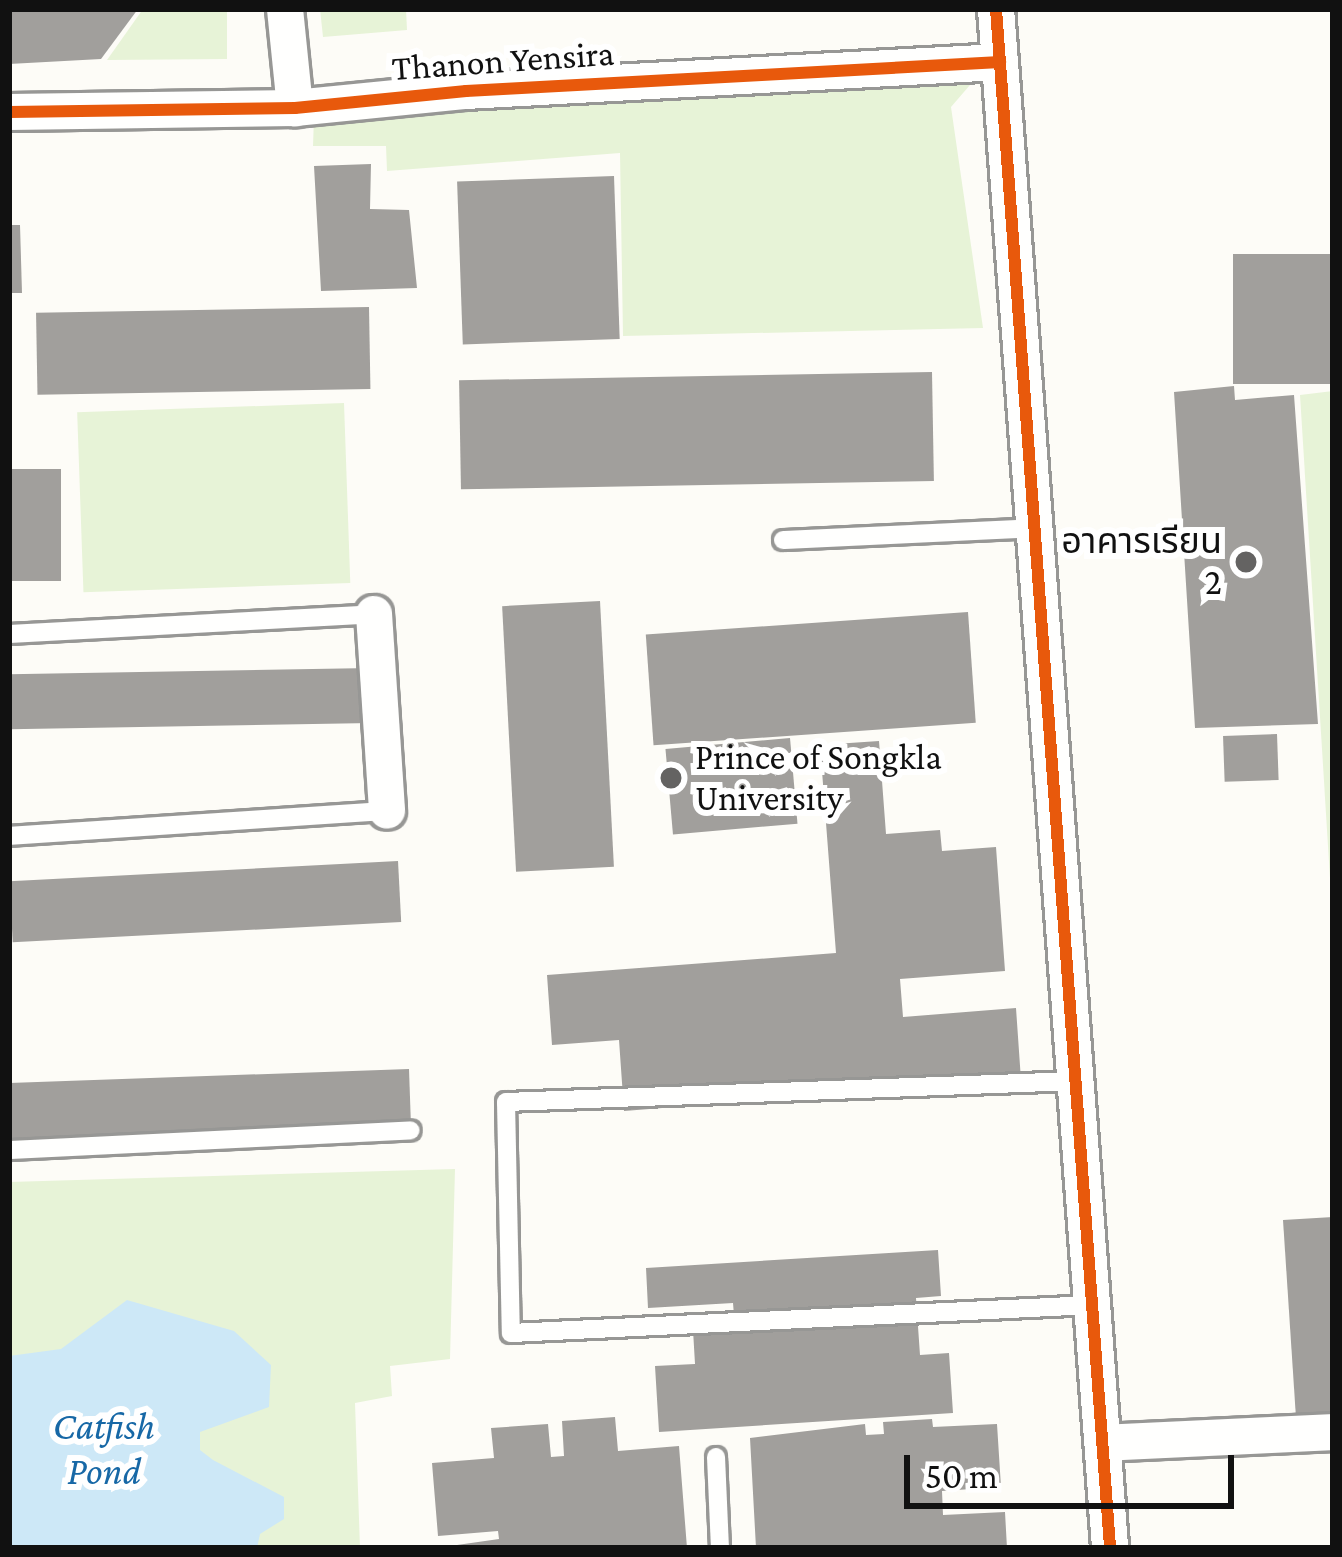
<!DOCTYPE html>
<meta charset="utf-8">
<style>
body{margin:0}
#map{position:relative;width:1342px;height:1557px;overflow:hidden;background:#fdfcf7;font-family:"Crimson Pro","Noto Sans Thai",serif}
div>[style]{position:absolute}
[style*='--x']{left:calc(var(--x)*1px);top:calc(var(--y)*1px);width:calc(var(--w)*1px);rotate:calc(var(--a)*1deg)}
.green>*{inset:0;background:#e7f3d7;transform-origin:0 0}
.water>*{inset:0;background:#cde8f7}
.building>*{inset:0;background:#a19f9c;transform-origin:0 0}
.roads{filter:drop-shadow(3px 0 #979795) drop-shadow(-3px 0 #979795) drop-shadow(0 3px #979795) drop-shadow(0 -3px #979795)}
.service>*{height:18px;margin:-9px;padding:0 9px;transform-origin:9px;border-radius:9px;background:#fffffe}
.minor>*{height:36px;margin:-18px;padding:0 18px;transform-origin:18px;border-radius:18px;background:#fffffe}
.cycleway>*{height:12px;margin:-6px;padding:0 6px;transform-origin:6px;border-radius:6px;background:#e8590c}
.dots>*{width:33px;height:33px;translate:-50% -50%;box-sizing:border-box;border:6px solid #fff;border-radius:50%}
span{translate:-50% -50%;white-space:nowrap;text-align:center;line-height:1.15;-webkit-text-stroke:12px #fff;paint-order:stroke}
.street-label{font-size:36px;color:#111}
.poi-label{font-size:36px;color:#111}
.right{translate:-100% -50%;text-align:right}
.left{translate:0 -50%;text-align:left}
.water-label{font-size:39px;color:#1768a6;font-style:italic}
.frame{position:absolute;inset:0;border:12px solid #111;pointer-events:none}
.scale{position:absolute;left:904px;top:1455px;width:330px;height:54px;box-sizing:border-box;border:6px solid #111;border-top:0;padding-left:15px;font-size:36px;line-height:42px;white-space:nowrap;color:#111;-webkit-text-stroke:9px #fff;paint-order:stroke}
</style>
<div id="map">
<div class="green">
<div style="clip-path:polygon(143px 9px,227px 9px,227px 59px,107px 60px)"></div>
<div style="clip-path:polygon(320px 9px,406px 9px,407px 30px,323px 37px)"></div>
<div style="clip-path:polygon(809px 84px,970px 85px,951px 107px,983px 328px,623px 336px,620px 153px,387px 171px,386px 146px,313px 146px,314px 117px)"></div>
<div style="clip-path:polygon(1333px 391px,1333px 877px,1330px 878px,1300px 395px)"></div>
<div style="left:344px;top:403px;width:180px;height:267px;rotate:88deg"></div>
<div style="clip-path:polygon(455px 1169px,450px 1359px,390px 1366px,392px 1396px,355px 1403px,360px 1548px,9px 1548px,9px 1182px)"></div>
</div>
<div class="water">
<div style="clip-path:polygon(127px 1300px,234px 1331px,271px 1365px,269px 1407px,200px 1432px,200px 1450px,213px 1460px,284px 1497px,284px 1519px,260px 1534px,257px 1548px,9px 1548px,9px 1356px,61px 1349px)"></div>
</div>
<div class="building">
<div style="clip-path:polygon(9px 9px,138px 9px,101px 59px,9px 64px)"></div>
<div style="clip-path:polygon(371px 164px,370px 209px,409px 210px,417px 288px,321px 291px,314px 166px)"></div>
<div style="left:614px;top:176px;width:163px;height:157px;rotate:88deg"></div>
<div style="clip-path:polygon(9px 225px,20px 225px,22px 293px,9px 293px)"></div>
<div style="left:1333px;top:254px;width:130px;height:100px;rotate:90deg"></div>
<div style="left:369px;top:307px;width:82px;height:333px;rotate:89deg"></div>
<div style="left:932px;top:372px;width:109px;height:473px;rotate:89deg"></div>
<div style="clip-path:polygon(1234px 386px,1235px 400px,1294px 395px,1318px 724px,1195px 728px,1174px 392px)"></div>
<div style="left:61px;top:469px;width:112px;height:52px;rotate:90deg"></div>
<div style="left:600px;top:601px;width:266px;height:98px;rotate:87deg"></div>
<div style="left:968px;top:612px;width:111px;height:323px;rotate:86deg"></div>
<div style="left:371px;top:668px;width:55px;height:362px;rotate:89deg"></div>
<div style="left:1277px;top:734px;width:46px;height:54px;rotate:88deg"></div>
<div style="left:790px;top:738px;width:86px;height:125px;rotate:85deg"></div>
<div style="clip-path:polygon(879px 741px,886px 834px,940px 830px,942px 851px,996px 847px,1005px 971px,900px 979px,903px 1017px,1016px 1008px,1021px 1080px,624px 1111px,619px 1040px,552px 1045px,547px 975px,836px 953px,820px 745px)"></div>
<div style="left:398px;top:861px;width:61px;height:389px;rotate:87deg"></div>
<div style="left:409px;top:1069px;width:70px;height:400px;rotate:88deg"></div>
<div style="clip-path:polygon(1333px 1217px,1333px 1416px,1296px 1418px,1283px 1220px)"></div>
<div style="clip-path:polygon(938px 1250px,941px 1296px,916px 1298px,920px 1355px,949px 1353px,953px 1413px,659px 1432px,655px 1366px,695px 1364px,693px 1330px,735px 1328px,733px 1303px,648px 1308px,646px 1268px)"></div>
<div style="clip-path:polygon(615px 1417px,618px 1451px,679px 1446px,687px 1548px,436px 1548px,499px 1539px,498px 1531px,438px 1536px,432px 1463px,494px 1458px,491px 1428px,548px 1424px,551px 1457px,564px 1456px,562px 1421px)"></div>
<div style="clip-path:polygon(932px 1419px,933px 1427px,997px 1424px,1001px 1487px,942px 1491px,943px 1515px,1005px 1512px,1007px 1548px,756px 1548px,750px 1438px,865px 1424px,866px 1435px,884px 1434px,883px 1422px)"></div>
</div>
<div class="roads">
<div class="service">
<div style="--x:783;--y:540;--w:252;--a:-2.7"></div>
<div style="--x:9;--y:634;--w:366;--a:-3.1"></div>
<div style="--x:9;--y:836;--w:379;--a:-3.8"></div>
<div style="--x:1076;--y:1081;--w:570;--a:177.89"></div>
<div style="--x:506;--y:1102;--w:231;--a:88.8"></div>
<div style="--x:511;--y:1333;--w:582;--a:-2.76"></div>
<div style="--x:9;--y:1150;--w:402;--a:-2.8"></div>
<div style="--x:716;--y:1457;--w:91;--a:87.5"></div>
</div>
<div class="minor">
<div style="--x:285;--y:9;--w:100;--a:84.2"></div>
<div style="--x:996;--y:9;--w:1543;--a:85.76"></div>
<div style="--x:9;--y:112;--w:286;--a:-0.8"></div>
<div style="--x:295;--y:108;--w:172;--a:-5.7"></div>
<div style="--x:466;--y:91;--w:535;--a:-3.11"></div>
<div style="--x:374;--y:614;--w:197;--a:86.2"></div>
<div style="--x:1103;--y:1443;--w:230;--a:-2.7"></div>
</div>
</div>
<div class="cycleway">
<div style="--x:996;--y:9;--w:1543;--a:85.76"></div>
<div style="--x:9;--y:112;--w:286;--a:-0.8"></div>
<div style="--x:295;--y:108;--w:172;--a:-5.7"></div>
<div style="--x:466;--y:91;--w:535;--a:-3.11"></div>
</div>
<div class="dots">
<div style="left:1246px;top:562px;background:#646362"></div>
<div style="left:671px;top:778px;background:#646362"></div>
</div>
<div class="street-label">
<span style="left:503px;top:61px;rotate:-4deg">Thanon Yensira</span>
</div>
<div class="poi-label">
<span class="right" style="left:1222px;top:562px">อาคารเรียน<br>2</span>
<span class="left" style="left:695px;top:778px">Prince of Songkla<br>University</span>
</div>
<div class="water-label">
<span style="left:104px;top:1449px">Catfish<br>Pond</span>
</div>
<div class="frame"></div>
<div class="scale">50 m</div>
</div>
